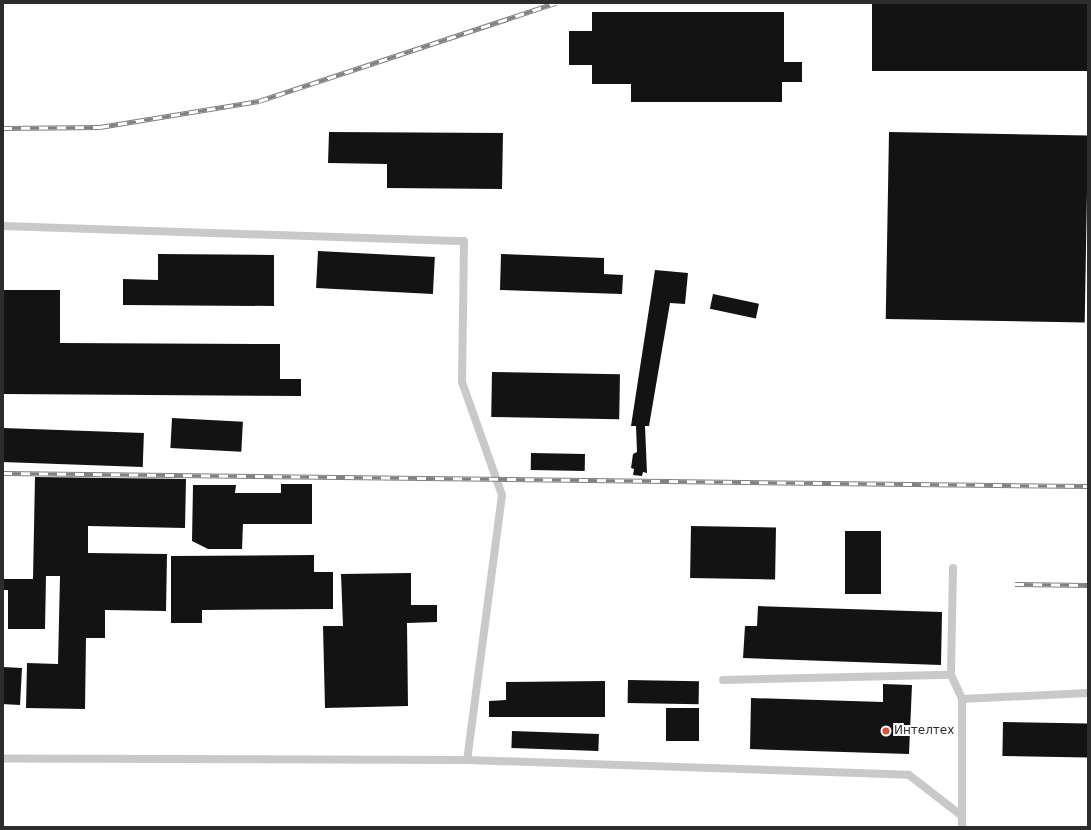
<!DOCTYPE html>
<meta charset="utf-8">
<style>
body{margin:0}
#map{position:relative;width:1091px;height:830px;overflow:hidden;background:#fff;font-family:"DejaVu Sans",sans-serif}
div>[style]{position:absolute}
[style*='--x']{left:calc(var(--x)*1px);top:calc(var(--y)*1px);width:calc(var(--w)*1px);rotate:calc(var(--a)*1deg)}
.building>*{inset:0;background:#131313;transform-origin:0 0}
.lane>*{height:8px;margin:-4px;padding:0 4px;transform-origin:4px;border-radius:4px;background:#c9c9c9}
.rail>*{height:4.5px;margin-top:-2.25px;transform-origin:0;background:repeating-linear-gradient(90deg,#fff 0 9px,#818181 0 18px);box-sizing:border-box;border-block:1px solid #818181}
.dots>*{width:11px;height:11px;translate:-50% -50%;box-sizing:border-box;border:2px solid #fff;border-radius:50%}
span{translate:-50% -50%;white-space:nowrap;text-align:center;line-height:1.15;-webkit-text-stroke:4px #fff;paint-order:stroke}
.poi-label{font-size:12px;color:#2c2c2c}
.left{translate:0 -50%;text-align:left}
.frame{position:absolute;inset:0;border:4px solid #2c2c2c;pointer-events:none}
</style>
<div id="map">
<div class="building">
<div style="left:872px;top:3px;width:216px;height:68px"></div>
<div style="clip-path:polygon(592px 12px,784px 12px,784px 62px,802px 62px,802px 82px,782px 82px,782px 102px,631px 102px,631px 84px,592px 84px,592px 65px,569px 65px,569px 31px,592px 31px)"></div>
<div style="clip-path:polygon(329px 132px,503px 133px,502px 189px,387px 188px,387px 164px,328px 163px)"></div>
<div style="left:889px;top:132px;width:199px;height:187px;rotate:1deg"></div>
<div style="left:318px;top:251px;width:117px;height:37px;rotate:3deg"></div>
<div style="clip-path:polygon(158px 254px,274px 255px,274px 306px,123px 305px,123px 279px,158px 280px)"></div>
<div style="clip-path:polygon(501px 254px,604px 258px,604px 274px,623px 275px,622px 294px,500px 290px)"></div>
<div style="clip-path:polygon(655px 270px,688px 273px,685px 304px,670px 303px,649px 426px,645px 426px,647px 473px,643px 472px,642px 476px,633px 475px,634px 469px,631px 468px,633px 454px,637px 452px,636px 426px,631px 426px)"></div>
<div style="clip-path:polygon(3px 290px,60px 290px,60px 343px,280px 344px,280px 379px,301px 379px,301px 396px,3px 394px)"></div>
<div style="left:713px;top:294px;width:47px;height:15px;rotate:12deg"></div>
<div style="left:492px;top:372px;width:128px;height:45px;rotate:1deg"></div>
<div style="left:172px;top:418px;width:71px;height:30px;rotate:3deg"></div>
<div style="left:3px;top:428px;width:141px;height:34px;rotate:2deg"></div>
<div style="left:531px;top:453px;width:54px;height:17px;rotate:1deg"></div>
<div style="clip-path:polygon(35px 477px,186px 479px,185px 528px,88px 526px,88px 553px,167px 554px,166px 611px,105px 610px,105px 638px,86px 638px,85px 709px,26px 708px,27px 663px,58px 664px,60px 576px,46px 576px,45px 629px,8px 629px,8px 590px,3px 590px,3px 579px,33px 579px)"></div>
<div style="clip-path:polygon(281px 484px,312px 484px,312px 524px,243px 524px,242px 549px,208px 549px,192px 541px,193px 485px,236px 485px,235px 493px,281px 493px)"></div>
<div style="left:691px;top:526px;width:85px;height:52px;rotate:1deg"></div>
<div style="left:845px;top:531px;width:36px;height:63px"></div>
<div style="clip-path:polygon(314px 555px,314px 572px,333px 572px,333px 609px,202px 610px,202px 623px,171px 623px,171px 556px)"></div>
<div style="clip-path:polygon(411px 573px,411px 605px,437px 605px,437px 622px,407px 623px,408px 706px,325px 708px,323px 626px,343px 626px,341px 574px)"></div>
<div style="clip-path:polygon(758px 606px,942px 612px,941px 665px,743px 658px,745px 626px,757px 626px)"></div>
<div style="left:3px;top:667px;width:19px;height:37px;rotate:3deg"></div>
<div style="left:628px;top:680px;width:71px;height:23px;rotate:1deg"></div>
<div style="clip-path:polygon(605px 681px,605px 717px,489px 717px,489px 701px,506px 700px,506px 682px)"></div>
<div style="clip-path:polygon(883px 684px,912px 685px,909px 754px,750px 749px,751px 698px,883px 702px)"></div>
<div style="left:666px;top:708px;width:33px;height:33px"></div>
<div style="left:1003px;top:722px;width:85px;height:34px;rotate:1deg"></div>
<div style="left:512px;top:731px;width:87px;height:17px;rotate:2deg"></div>
</div>
<div class="lane">
<div style="--x:3;--y:226;--w:461;--a:1.9"></div>
<div style="--x:464;--y:241;--w:141;--a:90.8"></div>
<div style="--x:462;--y:382;--w:120;--a:70.5"></div>
<div style="--x:502;--y:495;--w:267;--a:97.5"></div>
<div style="--x:467;--y:760;--w:464;--a:-179.8"></div>
<div style="--x:953;--y:568;--w:107;--a:91.1"></div>
<div style="--x:951;--y:675;--w:26;--a:65"></div>
<div style="--x:962;--y:699;--w:128;--a:90"></div>
<div style="--x:723;--y:680;--w:228;--a:-1.3"></div>
<div style="--x:962;--y:699;--w:126;--a:-2.7"></div>
<div style="--x:467;--y:760;--w:442;--a:1.9"></div>
<div style="--x:909;--y:775;--w:67;--a:37.7"></div>
</div>
<div class="rail">
<div style="--x:3;--y:128;--w:97;--a:-0.6"></div>
<div style="--x:100;--y:127;--w:161;--a:-9.3"></div>
<div style="--x:259;--y:101;--w:313;--a:-18.3"></div>
<div style="--x:3;--y:473;--w:1085;--a:0.69"></div>
<div style="--x:1015;--y:584;--w:73;--a:0.8"></div>
</div>
<div class="dots">
<div style="left:886px;top:731px;background:#d7523a"></div>
</div>
<div class="poi-label">
<span class="left" style="left:894px;top:731px">Интелтех</span>
</div>
<div class="frame"></div>
</div>
